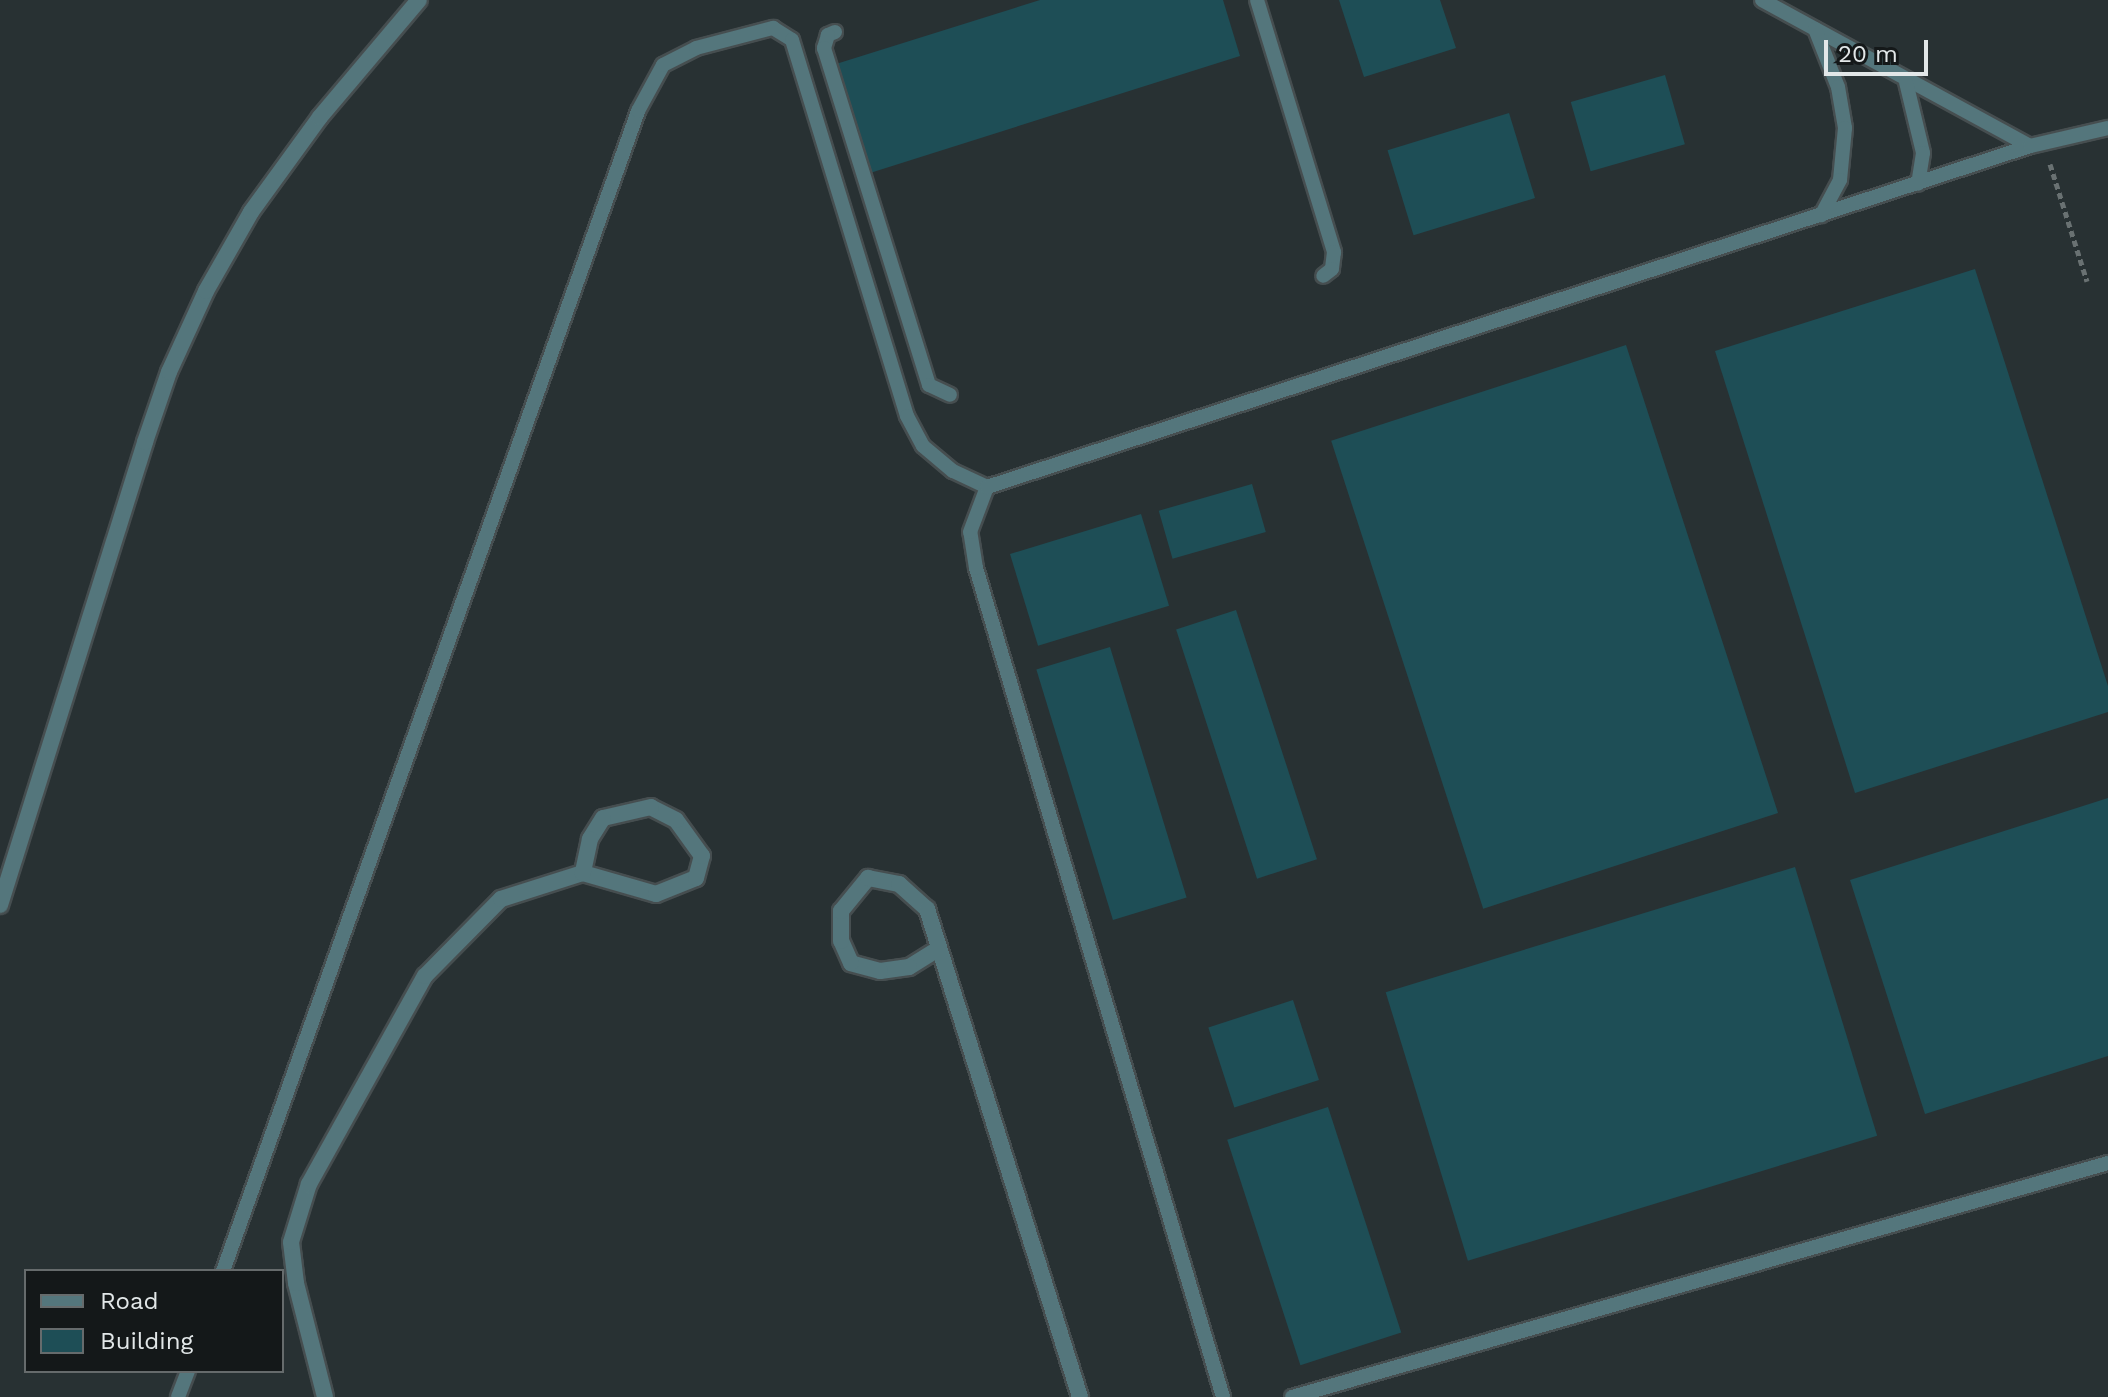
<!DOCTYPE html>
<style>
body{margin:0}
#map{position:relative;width:2108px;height:1397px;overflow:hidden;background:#283133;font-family:"Work Sans",sans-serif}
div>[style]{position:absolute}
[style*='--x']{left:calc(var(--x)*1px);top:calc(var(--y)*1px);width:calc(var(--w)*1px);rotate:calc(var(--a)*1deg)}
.building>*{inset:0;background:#1e4e56;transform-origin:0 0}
.path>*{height:5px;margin-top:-2.5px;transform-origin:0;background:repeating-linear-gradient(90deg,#697172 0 6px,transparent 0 10px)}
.roads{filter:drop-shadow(2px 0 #464e50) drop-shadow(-2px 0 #464e50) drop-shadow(0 2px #464e50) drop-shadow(0 -2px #464e50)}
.service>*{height:14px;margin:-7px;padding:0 7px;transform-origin:7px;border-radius:7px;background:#54767c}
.pedestrian>*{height:16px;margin:-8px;padding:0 8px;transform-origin:8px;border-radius:8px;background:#54767c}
.tertiary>*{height:16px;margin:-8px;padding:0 8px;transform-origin:8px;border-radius:8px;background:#54767c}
span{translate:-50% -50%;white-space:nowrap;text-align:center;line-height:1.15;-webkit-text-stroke:7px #141819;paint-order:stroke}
.legend{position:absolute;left:24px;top:1269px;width:260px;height:104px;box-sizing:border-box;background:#141819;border:2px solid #666b6c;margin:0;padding:10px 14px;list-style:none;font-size:24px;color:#e2e7e8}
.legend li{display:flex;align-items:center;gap:16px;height:40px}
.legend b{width:40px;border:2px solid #666b6c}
.scale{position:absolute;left:1824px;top:40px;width:104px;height:36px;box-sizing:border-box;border:4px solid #e2e7e8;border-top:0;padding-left:10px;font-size:24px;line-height:28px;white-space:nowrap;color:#e2e7e8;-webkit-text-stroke:6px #141819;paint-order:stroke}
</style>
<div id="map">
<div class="building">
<div style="clip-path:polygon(1040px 0,1223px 0,1240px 56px,870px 173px,836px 64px)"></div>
<div style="clip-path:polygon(1339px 0,1440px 0,1456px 48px,1364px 77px)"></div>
<div style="left:1665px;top:75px;width:72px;height:98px;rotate:74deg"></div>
<div style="left:1509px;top:113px;width:89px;height:127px;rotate:73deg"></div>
<div style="clip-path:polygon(1975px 269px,2108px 686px,2108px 712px,1855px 793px,1715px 351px)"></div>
<div style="left:1626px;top:345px;width:492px;height:310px;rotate:72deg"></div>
<div style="left:1252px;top:484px;width:50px;height:97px;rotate:74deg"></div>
<div style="left:1141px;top:514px;width:96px;height:137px;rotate:73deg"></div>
<div style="left:1236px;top:610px;width:262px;height:63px;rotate:72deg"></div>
<div style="left:1110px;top:647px;width:262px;height:77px;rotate:73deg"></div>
<div style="clip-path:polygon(2108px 798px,2108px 1056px,1925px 1114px,1850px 880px)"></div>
<div style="left:1795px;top:867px;width:281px;height:428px;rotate:73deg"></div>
<div style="left:1293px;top:1000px;width:84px;height:89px;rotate:72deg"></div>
<div style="left:1328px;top:1107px;width:237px;height:106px;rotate:72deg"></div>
</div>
<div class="path">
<div style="--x:2050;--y:164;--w:123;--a:72.5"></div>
</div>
<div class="roads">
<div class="service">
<div style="--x:1257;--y:0;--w:264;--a:73"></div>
<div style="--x:1334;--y:252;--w:17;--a:97"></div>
<div style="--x:1332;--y:269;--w:11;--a:142"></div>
<div style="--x:1762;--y:0;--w:305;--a:28.6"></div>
<div style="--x:1815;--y:29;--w:62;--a:68.4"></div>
<div style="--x:1838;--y:87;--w:42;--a:80.3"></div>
<div style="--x:1845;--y:128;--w:52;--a:95.5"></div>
<div style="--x:1840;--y:180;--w:40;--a:118"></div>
<div style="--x:835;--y:32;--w:8;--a:157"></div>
<div style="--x:828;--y:35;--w:14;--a:107"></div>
<div style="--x:824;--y:48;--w:353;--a:72.7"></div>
<div style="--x:929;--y:385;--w:23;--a:25"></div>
<div style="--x:1906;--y:82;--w:73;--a:76.5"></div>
<div style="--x:1923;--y:153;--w:31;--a:99"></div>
<div style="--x:223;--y:1271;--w:1232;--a:-70.31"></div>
<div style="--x:638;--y:111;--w:52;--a:-61.5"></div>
<div style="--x:663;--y:65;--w:37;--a:-27"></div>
<div style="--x:696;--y:48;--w:80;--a:-14.6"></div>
<div style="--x:773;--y:28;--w:22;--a:32"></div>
<div style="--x:792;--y:40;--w:393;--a:73"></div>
<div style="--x:907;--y:416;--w:34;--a:62"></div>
<div style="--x:923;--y:446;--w:39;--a:40"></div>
<div style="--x:953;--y:471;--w:38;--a:25"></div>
<div style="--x:178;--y:1397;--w:28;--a:-69"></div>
<div style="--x:1223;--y:1397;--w:865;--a:-106.59"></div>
<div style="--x:976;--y:568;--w:36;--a:-99"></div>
<div style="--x:970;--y:532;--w:48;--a:-69.3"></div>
<div style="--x:987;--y:487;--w:1097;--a:-18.1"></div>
<div style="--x:2030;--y:146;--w:80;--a:-13"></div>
<div style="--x:1292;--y:1397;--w:849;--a:-16"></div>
</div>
<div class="pedestrian">
<div style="--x:938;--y:949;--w:34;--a:148"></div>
<div style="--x:909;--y:967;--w:29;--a:172"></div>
<div style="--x:880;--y:971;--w:30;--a:-165"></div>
<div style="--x:851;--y:963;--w:24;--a:-114"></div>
<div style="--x:841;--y:941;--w:30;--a:-90"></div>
<div style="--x:841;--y:911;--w:43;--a:-50.7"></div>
<div style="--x:868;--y:878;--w:32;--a:11"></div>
<div style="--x:899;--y:884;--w:38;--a:42"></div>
<div style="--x:927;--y:909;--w:511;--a:72.59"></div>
<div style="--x:325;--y:1397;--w:118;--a:-104.3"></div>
<div style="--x:296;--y:1283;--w:41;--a:-97"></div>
<div style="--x:291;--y:1242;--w:61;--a:-72.8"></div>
<div style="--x:309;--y:1184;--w:238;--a:-60.9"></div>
<div style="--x:425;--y:976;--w:108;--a:-45.4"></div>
<div style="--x:501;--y:899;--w:86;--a:-17.6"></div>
<div style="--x:583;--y:873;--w:76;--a:16"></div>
<div style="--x:656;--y:894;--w:43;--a:-21.8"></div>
<div style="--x:696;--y:878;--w:23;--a:-75"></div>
<div style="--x:702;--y:856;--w:44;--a:-125.8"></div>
<div style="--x:676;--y:820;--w:28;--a:-153"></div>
<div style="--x:651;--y:807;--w:49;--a:167.1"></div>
<div style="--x:603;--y:818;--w:25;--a:122"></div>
<div style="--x:590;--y:839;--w:35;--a:102"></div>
</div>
<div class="tertiary">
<div style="--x:0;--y:905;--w:485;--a:-72.6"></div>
<div style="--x:145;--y:442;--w:74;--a:-71.1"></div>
<div style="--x:169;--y:372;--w:89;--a:-65.4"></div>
<div style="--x:206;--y:291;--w:91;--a:-60.3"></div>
<div style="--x:251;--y:212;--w:117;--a:-54"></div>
<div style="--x:320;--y:117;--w:153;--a:-49.8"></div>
</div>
</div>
<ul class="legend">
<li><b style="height:10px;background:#54767c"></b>Road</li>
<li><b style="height:22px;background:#1e4e56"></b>Building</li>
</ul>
<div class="scale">20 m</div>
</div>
